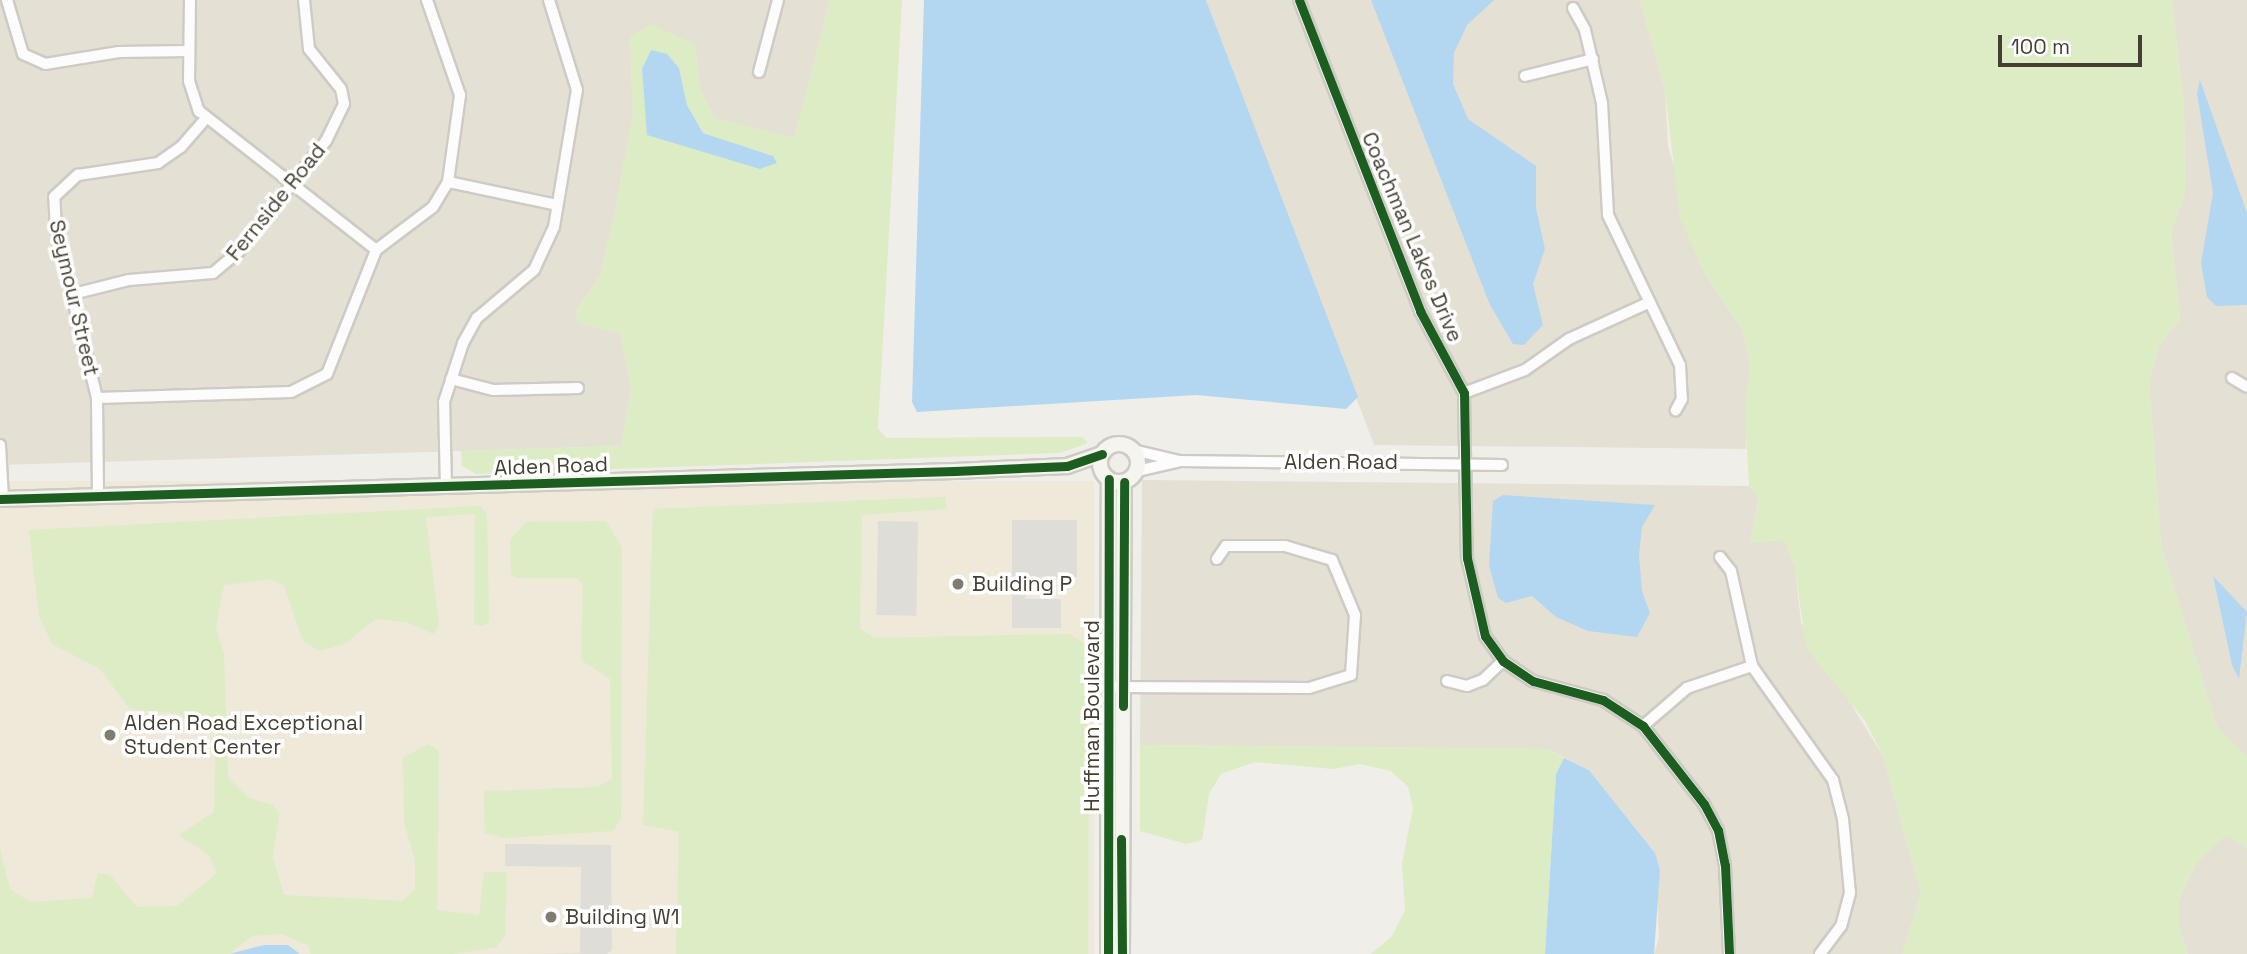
<!DOCTYPE html>
<style>
body{margin:0}
#map{position:relative;width:2247px;height:954px;overflow:hidden;background:#f0eee8;font-family:"Space Grotesk",sans-serif}
div>[style]{position:absolute}
[style*='--x']{left:calc(var(--x)*1px);top:calc(var(--y)*1px);width:calc(var(--w)*1px);rotate:calc(var(--a)*1deg)}
.residential>*{inset:0;background:#e4e0d4}
.education>*{inset:0;background:#eee9d9;transform-origin:0 0}
.green>*{inset:0;background:#dcecc5}
.parking>*{inset:0;background:#dfddd7;transform-origin:0 0}
.water>*{inset:0;background:#b4d7f1}
.roads{filter:drop-shadow(2px 0 #cecbc5) drop-shadow(-2px 0 #cecbc5) drop-shadow(0 2px #cecbc5) drop-shadow(0 -2px #cecbc5)}
.street>*{height:10px;margin:-5px;padding:0 5px;transform-origin:5px;border-radius:5px;background:#fdfcfc}
.secondary>*{height:14px;margin:-7px;padding:0 7px;transform-origin:7px;border-radius:7px;background:#f6f4ee}
.secondary>.ring{margin:-7px;padding:0;box-sizing:content-box;background:none;border:14px solid #f6f4ee;border-radius:50%}
.cycleway>*{height:9px;margin:-4.5px;padding:0 4.5px;transform-origin:4.5px;border-radius:4.5px;background:#1b5e20}
.dots>*{width:19px;height:19px;translate:-50% -50%;box-sizing:border-box;border:4px solid #fff;border-radius:50%}
span{translate:-50% -50%;white-space:nowrap;text-align:center;line-height:1.15;-webkit-text-stroke:7px #fff;paint-order:stroke}
.street-label{font-size:21px;color:#453f33}
.poi-label{font-size:21px;color:#453f33}
.left{translate:0 -50%;text-align:left}
.scale{position:absolute;left:1998px;top:35px;width:144px;height:32px;box-sizing:border-box;border:4px solid #453f33;border-top:0;padding-left:9px;font-size:21px;line-height:24px;white-space:nowrap;color:#453f33;-webkit-text-stroke:5px #fff;paint-order:stroke}
</style>
<div id="map">
<div class="residential">
<div style="clip-path:polygon(0 0,830px 0,794px 139px,714px 118px,699px 86px,695px 44px,630px 36px,633px 116px,613px 221px,600px 276px,576px 311px,578px 322px,621px 334px,631px 388px,621px 446px,0 465px)"></div>
<div style="clip-path:polygon(1206px 0,1640px 0,1665px 90px,1668px 146px,1705px 274px,1743px 331px,1750px 364px,1746px 449px,1374px 445px)"></div>
<div style="clip-path:polygon(2172px 0,2247px 0,2247px 757px,2217px 727px,2161px 545px,2149px 382px,2159px 346px,2180px 318px,2171px 232px,2185px 194px,2184px 108px)"></div>
<div style="clip-path:polygon(1142px 480px,1749px 486px,1759px 497px,1750px 542px,1784px 540px,1795px 567px,1801px 623px,1883px 756px,1921px 894px,1902px 954px,1654px 954px,1659px 938px,1655px 853px,1589px 770px,1547px 749px,1140px 745px)"></div>
<div style="clip-path:polygon(2226px 834px,2247px 849px,2247px 954px,2188px 954px,2179px 928px,2179px 900px,2197px 862px)"></div>
</div>
<div class="education">
<div style="left:1094px;top:481px;width:473px;height:1095px;rotate:90deg"></div>
</div>
<div class="green">
<div style="clip-path:polygon(evenodd,830px 0,902px 0,878px 428px,886px 438px,1083px 437px,1088px 443px,1060px 453px,476px 474px,462px 466px,461px 451px,621px 446px,631px 388px,621px 334px,578px 322px,576px 311px,600px 276px,613px 221px,633px 116px,630px 36px,651px 24px,695px 44px,699px 86px,714px 118px,794px 138px,830px 0,679px 68px,687px 105px,703px 133px,773px 156px,647px 135px,679px 68px)"></div>
<div style="clip-path:polygon(1640px 0,2172px 0,2184px 108px,2185px 194px,2171px 232px,2180px 318px,2159px 346px,2149px 382px,2161px 545px,2217px 727px,2247px 757px,2247px 849px,2226px 835px,2197px 862px,2179px 900px,2179px 928px,2188px 954px,1902px 954px,1921px 894px,1883px 756px,1865px 721px,1806px 648px,1795px 567px,1784px 540px,1750px 542px,1759px 498px,1749px 486px,1745px 408px,1750px 364px,1743px 331px,1705px 274px,1680px 219px,1665px 90px)"></div>
<div style="clip-path:polygon(945px 497px,946px 509px,862px 515px,860px 628px,874px 638px,1070px 634px,1082px 642px,1090px 656px,1088px 954px,676px 954px,679px 832px,643px 825px,653px 509px)"></div>
<div style="clip-path:polygon(480px 506px,487px 514px,489px 621px,484px 626px,474px 624px,475px 514px,426px 517px,439px 626px,433px 634px,406px 622px,376px 619px,344px 644px,320px 651px,303px 641px,284px 586px,271px 579px,224px 585px,216px 627px,224px 654px,228px 777px,249px 798px,273px 805px,279px 813px,273px 857px,284px 895px,402px 901px,415px 889px,415px 860px,404px 823px,403px 757px,429px 744px,439px 751px,437px 910px,479px 915px,484px 872px,507px 872px,505px 936px,496px 947px,453px 954px,311px 954px,309px 946px,282px 934px,252px 936px,229px 954px,0 954px,0 849px,10px 889px,30px 902px,92px 898px,98px 873px,110px 875px,137px 907px,177px 906px,217px 873px,209px 855px,179px 835px,214px 812px,216px 732px,179px 714px,130px 709px,100px 669px,52px 644px,39px 616px,29px 530px)"></div>
<div style="clip-path:polygon(606px 521px,622px 548px,621px 819px,613px 831px,505px 838px,485px 833px,484px 791px,597px 787px,612px 779px,610px 679px,581px 660px,583px 584px,576px 578px,516px 578px,511px 574px,510px 540px,526px 522px)"></div>
<div style="clip-path:polygon(1140px 745px,1546px 749px,1564px 758px,1556px 774px,1545px 954px,1371px 954px,1392px 936px,1405px 910px,1402px 863px,1413px 808px,1408px 787px,1391px 771px,1360px 764px,1333px 769px,1255px 762px,1221px 774px,1209px 794px,1202px 840px,1186px 844px,1140px 831px)"></div>
</div>
<div class="parking">
<div style="clip-path:polygon(1012px 520px,1077px 520px,1077px 577px,1025px 578px,1025px 599px,1061px 599px,1061px 628px,1012px 628px)"></div>
<div style="left:878px;top:521px;width:40px;height:94px;rotate:1deg"></div>
<div style="clip-path:polygon(505px 844px,611px 845px,612px 950px,607px 954px,525px 954px,580px 953px,581px 867px,505px 866px)"></div>
</div>
<div class="water">
<div style="clip-path:polygon(924px 0,1206px 0,1358px 397px,1346px 409px,1196px 395px,917px 412px,912px 402px)"></div>
<div style="clip-path:polygon(1371px 0,1494px 0,1467px 25px,1454px 53px,1453px 84px,1468px 119px,1536px 166px,1536px 208px,1545px 249px,1533px 284px,1543px 325px,1524px 345px,1513px 344px,1490px 305px)"></div>
<div style="clip-path:polygon(651px 50px,667px 54px,679px 68px,687px 105px,703px 133px,773px 156px,777px 163px,760px 169px,647px 135px,642px 69px)"></div>
<div style="clip-path:polygon(2200px 80px,2247px 213px,2247px 305px,2216px 306px,2207px 297px,2201px 263px,2213px 193px,2197px 93px)"></div>
<div style="clip-path:polygon(1503px 495px,1655px 505px,1642px 527px,1639px 555px,1642px 591px,1650px 613px,1637px 637px,1588px 631px,1556px 617px,1532px 596px,1506px 603px,1498px 598px,1489px 566px,1493px 501px)"></div>
<div style="clip-path:polygon(2213px 576px,2247px 612px,2239px 679px,2232px 665px)"></div>
<div style="clip-path:polygon(1564px 758px,1589px 770px,1655px 853px,1660px 870px,1654px 954px,1545px 954px,1556px 774px)"></div>
<div style="clip-path:polygon(264px 945px,288px 945px,300px 954px,229px 954px)"></div>
</div>
<div class="roads">
<div class="street">
<div style="--x:7;--y:0;--w:56;--a:73.5"></div>
<div style="--x:23;--y:54;--w:24;--a:24"></div>
<div style="--x:45;--y:64;--w:75;--a:-9.2"></div>
<div style="--x:119;--y:52;--w:69;--a:-0.8"></div>
<div style="--x:190;--y:0;--w:81;--a:90.7"></div>
<div style="--x:189;--y:81;--w:32;--a:72"></div>
<div style="--x:199;--y:111;--w:225;--a:38.1"></div>
<div style="--x:1299;--y:0;--w:334;--a:68.7"></div>
<div style="--x:1420;--y:311;--w:93;--a:61.8"></div>
<div style="--x:1464;--y:393;--w:165;--a:89"></div>
<div style="--x:1467;--y:558;--w:80;--a:77"></div>
<div style="--x:1485;--y:636;--w:31;--a:54"></div>
<div style="--x:1503;--y:661;--w:36;--a:34"></div>
<div style="--x:1533;--y:681;--w:73;--a:15.2"></div>
<div style="--x:1603;--y:700;--w:48;--a:33"></div>
<div style="--x:1643;--y:726;--w:99;--a:52"></div>
<div style="--x:1704;--y:804;--w:30;--a:62"></div>
<div style="--x:1718;--y:830;--w:36;--a:79"></div>
<div style="--x:1725;--y:865;--w:89;--a:87.4"></div>
<div style="--x:1573;--y:8;--w:25;--a:61"></div>
<div style="--x:1585;--y:30;--w:75;--a:76.9"></div>
<div style="--x:1602;--y:103;--w:112;--a:86.9"></div>
<div style="--x:1608;--y:215;--w:166;--a:64.4"></div>
<div style="--x:1680;--y:365;--w:34;--a:87"></div>
<div style="--x:1682;--y:399;--w:13;--a:119"></div>
<div style="--x:759;--y:72;--w:74;--a:-75.2"></div>
<div style="--x:1525;--y:76;--w:70;--a:-14"></div>
<div style="--x:448;--y:182;--w:111;--a:11.9"></div>
<div style="--x:73;--y:294;--w:58;--a:-14"></div>
<div style="--x:129;--y:280;--w:84;--a:-4.8"></div>
<div style="--x:213;--y:273;--w:34;--a:-40"></div>
<div style="--x:239;--y:251;--w:140;--a:-51.7"></div>
<div style="--x:326;--y:141;--w:41;--a:-64.1"></div>
<div style="--x:344;--y:104;--w:15;--a:-101"></div>
<div style="--x:341;--y:89;--w:51;--a:-128.7"></div>
<div style="--x:309;--y:49;--w:49;--a:-95.8"></div>
<div style="--x:2232;--y:378;--w:17;--a:31"></div>
<div style="--x:451;--y:379;--w:43;--a:14.7"></div>
<div style="--x:493;--y:390;--w:85;--a:-1.3"></div>
<div style="--x:1464;--y:393;--w:65;--a:-20.7"></div>
<div style="--x:1525;--y:370;--w:54;--a:-35.2"></div>
<div style="--x:1569;--y:339;--w:87;--a:-24.5"></div>
<div style="--x:97;--y:398;--w:194;--a:-1.8"></div>
<div style="--x:291;--y:392;--w:40;--a:-26.6"></div>
<div style="--x:327;--y:374;--w:133;--a:-68.4"></div>
<div style="--x:376;--y:250;--w:71;--a:-37"></div>
<div style="--x:433;--y:207;--w:29;--a:-59"></div>
<div style="--x:448;--y:182;--w:88;--a:-82.1"></div>
<div style="--x:460;--y:95;--w:101;--a:-109.2"></div>
<div style="--x:0;--y:445;--w:54;--a:86.8"></div>
<div style="--x:1133;--y:450;--w:47;--a:13.4"></div>
<div style="--x:1179;--y:461;--w:323;--a:0.7"></div>
<div style="--x:1137;--y:471;--w:41;--a:-12.7"></div>
<div style="--x:446;--y:487;--w:85;--a:-91.3"></div>
<div style="--x:444;--y:402;--w:62;--a:-72.1"></div>
<div style="--x:463;--y:343;--w:29;--a:-61"></div>
<div style="--x:477;--y:318;--w:75;--a:-40.1"></div>
<div style="--x:534;--y:270;--w:47;--a:-65.1"></div>
<div style="--x:554;--y:227;--w:139;--a:-80.5"></div>
<div style="--x:577;--y:90;--w:94;--a:-107.3"></div>
<div style="--x:98;--y:494;--w:96;--a:-90.6"></div>
<div style="--x:97;--y:398;--w:173;--a:-103.7"></div>
<div style="--x:56;--y:230;--w:33;--a:-93"></div>
<div style="--x:54;--y:197;--w:33;--a:-43"></div>
<div style="--x:78;--y:175;--w:81;--a:-8.5"></div>
<div style="--x:158;--y:163;--w:28;--a:-35"></div>
<div style="--x:181;--y:147;--w:37;--a:-49"></div>
<div style="--x:1720;--y:557;--w:18;--a:52"></div>
<div style="--x:1731;--y:571;--w:97;--a:77.5"></div>
<div style="--x:1752;--y:666;--w:140;--a:54.6"></div>
<div style="--x:1833;--y:780;--w:40;--a:75.6"></div>
<div style="--x:1843;--y:819;--w:74;--a:84.6"></div>
<div style="--x:1850;--y:893;--w:34;--a:105"></div>
<div style="--x:1841;--y:926;--w:35;--a:127"></div>
<div style="--x:1447;--y:681;--w:21;--a:14"></div>
<div style="--x:1467;--y:686;--w:17;--a:-21"></div>
<div style="--x:1483;--y:680;--w:28;--a:-44"></div>
<div style="--x:1117;--y:687;--w:192;--a:0.3"></div>
<div style="--x:1309;--y:688;--w:44;--a:-17.2"></div>
<div style="--x:1351;--y:675;--w:60;--a:-86.2"></div>
<div style="--x:1355;--y:615;--w:60;--a:-112.7"></div>
<div style="--x:1332;--y:560;--w:49;--a:-163.4"></div>
<div style="--x:1285;--y:546;--w:59;--a:180"></div>
<div style="--x:1226;--y:546;--w:16;--a:125"></div>
<div style="--x:1643;--y:726;--w:58;--a:-40.8"></div>
<div style="--x:1687;--y:688;--w:69;--a:-18.7"></div>
</div>
<div class="secondary">
<div class="ring" style="left:1100px;top:444px;width:24px;height:24px"></div>
<div style="--x:0;--y:499;--w:955;--a:-1.68"></div>
<div style="--x:955;--y:471;--w:112;--a:-2.6"></div>
<div style="--x:1067;--y:466;--w:37;--a:-19"></div>
<div style="--x:1108;--y:954;--w:475;--a:-89.9"></div>
<div style="--x:1122;--y:954;--w:472;--a:-89.8"></div>
</div>
</div>
<div class="cycleway">
<div style="--x:1299;--y:0;--w:334;--a:68.7"></div>
<div style="--x:1420;--y:311;--w:93;--a:61.8"></div>
<div style="--x:1464;--y:393;--w:165;--a:89"></div>
<div style="--x:1467;--y:558;--w:80;--a:77"></div>
<div style="--x:1485;--y:636;--w:31;--a:54"></div>
<div style="--x:1503;--y:661;--w:36;--a:34"></div>
<div style="--x:1533;--y:681;--w:73;--a:15.2"></div>
<div style="--x:1603;--y:700;--w:48;--a:33"></div>
<div style="--x:1643;--y:726;--w:99;--a:52"></div>
<div style="--x:1704;--y:804;--w:30;--a:62"></div>
<div style="--x:1718;--y:830;--w:36;--a:79"></div>
<div style="--x:1725;--y:865;--w:89;--a:87.4"></div>
<div style="--x:0;--y:499;--w:955;--a:-1.68"></div>
<div style="--x:955;--y:471;--w:112;--a:-2.6"></div>
<div style="--x:1067;--y:466;--w:37;--a:-19"></div>
<div style="--x:1123;--y:706;--w:224;--a:-89.7"></div>
<div style="--x:1121;--y:839;--w:115;--a:89.5"></div>
<div style="--x:1108;--y:954;--w:475;--a:-89.9"></div>
</div>
<div class="dots">
<div style="left:958px;top:584px;background:#817c72"></div>
<div style="left:110px;top:735px;background:#817c72"></div>
<div style="left:551px;top:917px;background:#817c72"></div>
</div>
<div class="street-label">
<span style="left:276px;top:202px;rotate:-51deg">Fernside Road</span>
<span style="left:1412px;top:237px;rotate:67deg">Coachman Lakes Drive</span>
<span style="left:74px;top:298px;rotate:77deg">Seymour Street</span>
<span style="left:1341px;top:462px">Alden Road</span>
<span style="left:551px;top:466px;rotate:-2deg">Alden Road</span>
<span style="left:1092px;top:716px;rotate:-90deg">Huffman Boulevard</span>
</div>
<div class="poi-label">
<span class="left" style="left:972px;top:584px">Building P</span>
<span class="left" style="left:124px;top:735px">Alden Road Exceptional<br>Student Center</span>
<span class="left" style="left:565px;top:917px">Building W1</span>
</div>
<div class="scale">100 m</div>
</div>
